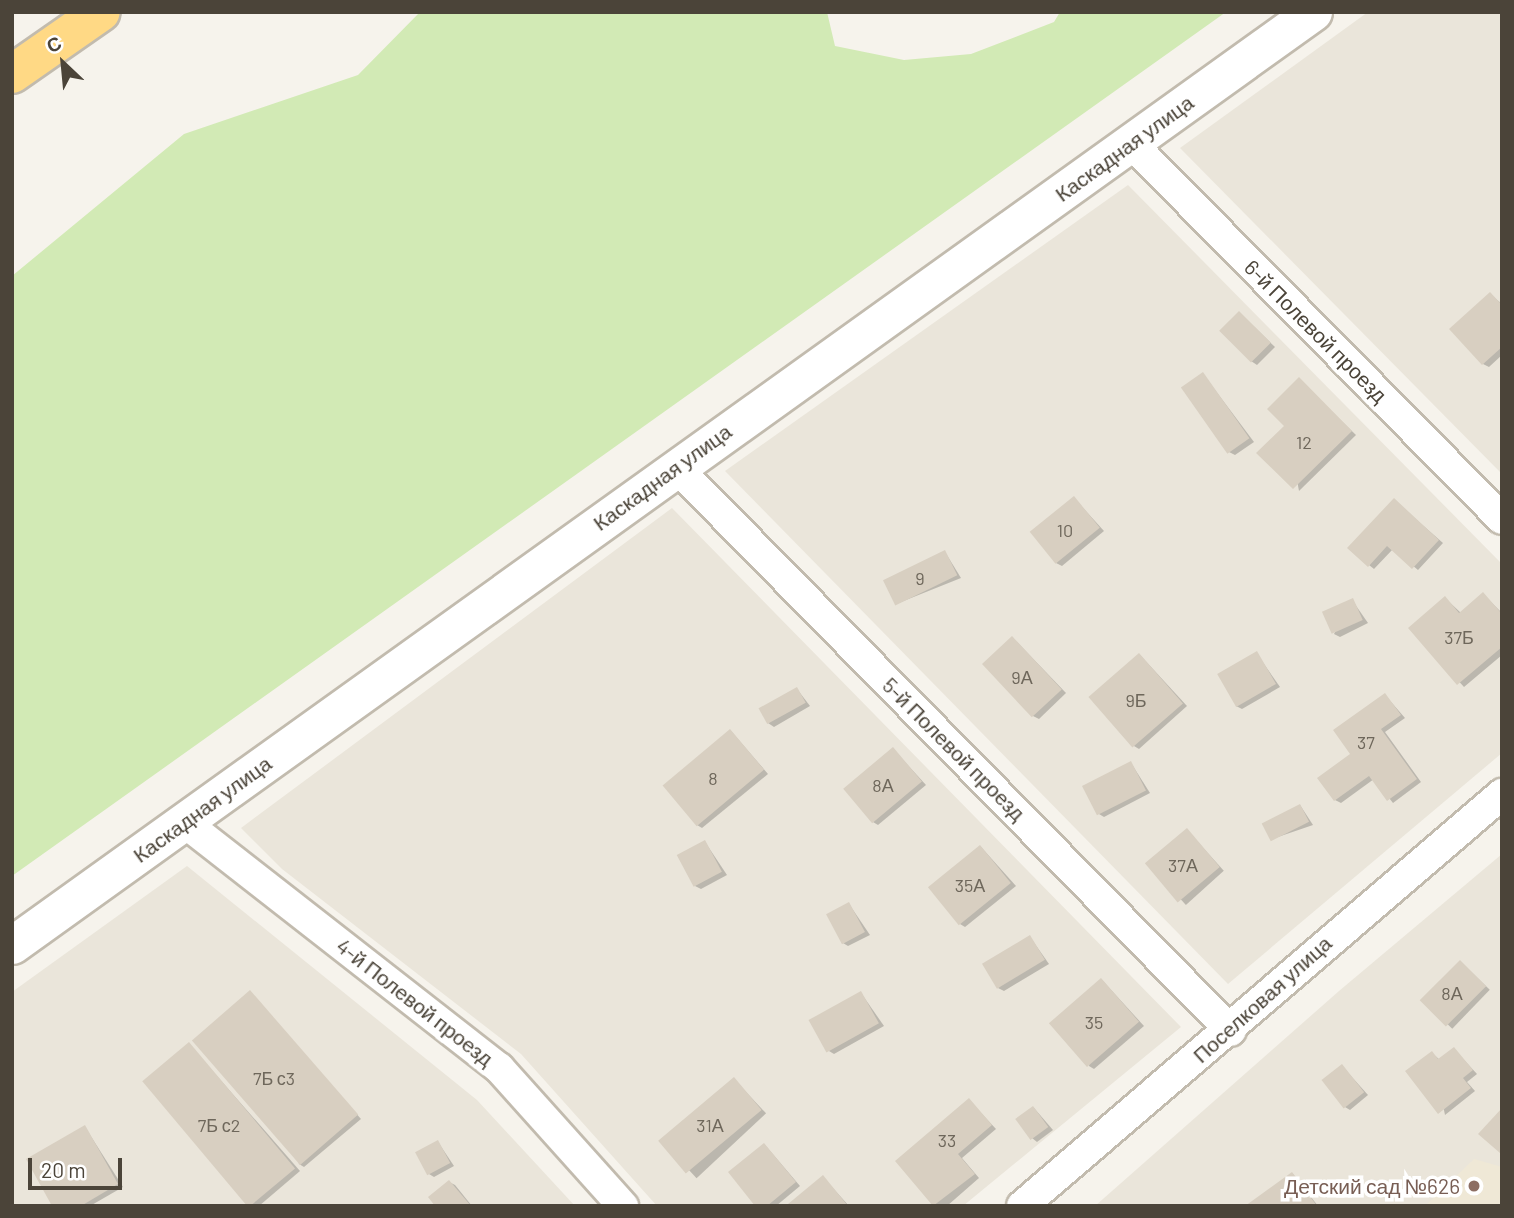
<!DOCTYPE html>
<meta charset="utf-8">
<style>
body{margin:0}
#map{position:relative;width:1514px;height:1218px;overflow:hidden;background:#f6f3ec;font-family:Barlow,sans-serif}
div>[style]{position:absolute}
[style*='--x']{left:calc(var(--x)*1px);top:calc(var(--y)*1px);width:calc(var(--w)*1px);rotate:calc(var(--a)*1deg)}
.residential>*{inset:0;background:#eae5da}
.education>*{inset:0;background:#efe8d6}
.green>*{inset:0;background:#d2eab5}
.shadow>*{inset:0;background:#0003;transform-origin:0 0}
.building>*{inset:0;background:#d8cfc1;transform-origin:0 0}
.roads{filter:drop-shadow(2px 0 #c2bbae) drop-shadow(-2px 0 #c2bbae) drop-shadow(0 2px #c2bbae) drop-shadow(0 -2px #c2bbae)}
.minor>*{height:30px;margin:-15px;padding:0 15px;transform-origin:15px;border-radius:15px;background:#fff}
.tertiary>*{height:37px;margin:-18.5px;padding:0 18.5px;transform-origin:18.5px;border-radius:18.5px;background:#fff}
.trunk>*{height:38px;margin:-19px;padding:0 19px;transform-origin:19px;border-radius:19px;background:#ffd985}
.dots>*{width:19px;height:19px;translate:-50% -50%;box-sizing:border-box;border:4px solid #fff;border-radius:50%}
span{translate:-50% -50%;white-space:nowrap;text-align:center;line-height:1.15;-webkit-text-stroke:7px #fff;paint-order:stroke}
.number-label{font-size:18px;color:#6e675b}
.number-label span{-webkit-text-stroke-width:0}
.street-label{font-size:21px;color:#4b4439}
.education-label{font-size:21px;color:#785e54}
.right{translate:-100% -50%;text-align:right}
.frame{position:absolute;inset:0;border:14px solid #4b4439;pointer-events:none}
.north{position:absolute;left:28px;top:28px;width:70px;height:70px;-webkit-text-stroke:5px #fff;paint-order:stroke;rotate:334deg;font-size:19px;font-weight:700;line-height:28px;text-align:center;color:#4b4439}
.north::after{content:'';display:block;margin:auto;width:24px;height:32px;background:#4b4439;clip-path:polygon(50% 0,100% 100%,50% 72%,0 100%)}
.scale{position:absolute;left:28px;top:1158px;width:94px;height:32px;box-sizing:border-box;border:4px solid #4b4439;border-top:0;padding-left:9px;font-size:21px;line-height:24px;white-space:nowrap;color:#4b4439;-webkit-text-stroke:5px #fff;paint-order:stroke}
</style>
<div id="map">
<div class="residential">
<div style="clip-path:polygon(1368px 12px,1502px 12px,1502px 474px,1180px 148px)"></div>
<div style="clip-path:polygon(1128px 185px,1502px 564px,1502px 753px,1228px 984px,725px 471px)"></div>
<div style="clip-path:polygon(672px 508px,1181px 1027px,963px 1206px,657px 1206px,521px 1054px,282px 869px,241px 828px)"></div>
<div style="clip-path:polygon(1502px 854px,1502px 1206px,1095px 1206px,1339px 991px)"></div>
<div style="clip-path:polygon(187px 866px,477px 1100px,575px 1206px,12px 1206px,12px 992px)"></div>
</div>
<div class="education">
<div style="clip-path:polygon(1474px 1159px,1502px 1167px,1502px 1206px,1425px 1206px)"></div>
</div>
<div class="green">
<div style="clip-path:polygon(420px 12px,827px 12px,835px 46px,904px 60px,971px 54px,1054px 22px,1060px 12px,1226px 12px,12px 876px,12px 276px,184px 134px,358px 75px)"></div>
</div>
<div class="shadow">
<div style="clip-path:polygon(1490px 294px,1502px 304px,1502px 355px,1489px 367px,1483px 364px)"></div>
<div style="clip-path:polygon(1240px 313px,1275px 347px,1257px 365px,1251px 361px)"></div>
<div style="clip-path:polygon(1203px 374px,1254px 442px,1235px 455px,1229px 452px)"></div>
<div style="clip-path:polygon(1299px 380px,1356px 435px,1299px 491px,1287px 425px)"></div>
<div style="clip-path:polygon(1074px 498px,1104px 531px,1062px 566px,1056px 563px)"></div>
<div style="clip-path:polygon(1394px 500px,1443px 543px,1418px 570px,1393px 549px,1374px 569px,1369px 565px)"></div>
<div style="clip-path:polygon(945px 552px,961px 578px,896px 604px)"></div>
<div style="clip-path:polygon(1483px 594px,1502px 613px,1502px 655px,1464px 687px,1410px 628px,1445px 598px,1461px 613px)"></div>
<div style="clip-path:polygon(1352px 600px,1368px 623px,1340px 637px,1334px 634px)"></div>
<div style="clip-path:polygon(1017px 642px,1066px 693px,1039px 719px,1033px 716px)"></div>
<div style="clip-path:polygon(1257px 654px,1280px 687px,1242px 709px,1236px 706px)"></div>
<div style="clip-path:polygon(1140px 655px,1187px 706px,1139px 749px,1134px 746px)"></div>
<div style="clip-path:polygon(797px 689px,810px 706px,774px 727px,768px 723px)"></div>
<div style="clip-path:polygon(1385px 695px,1405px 718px,1385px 732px,1421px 782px,1393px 803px,1374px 779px,1341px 803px,1335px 800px,1353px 754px)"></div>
<div style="clip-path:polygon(731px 731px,768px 774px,702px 828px,697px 825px)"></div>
<div style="clip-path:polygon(893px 749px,926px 785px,878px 825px,873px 822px)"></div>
<div style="clip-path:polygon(1131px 763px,1150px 793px,1104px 817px,1099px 814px)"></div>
<div style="clip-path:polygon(1300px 805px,1313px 825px,1272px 839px)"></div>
<div style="left:1187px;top:830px;width:55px;height:51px;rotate:48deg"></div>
<div style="clip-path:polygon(705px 842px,727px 875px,701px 889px,695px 886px)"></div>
<div style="clip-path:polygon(981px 847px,1016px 886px,965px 927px,960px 924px)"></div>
<div style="clip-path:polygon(849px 904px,870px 935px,848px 946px,843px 943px)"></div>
<div style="clip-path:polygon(1030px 937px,1049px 964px,1004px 991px,998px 988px)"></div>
<div style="left:1461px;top:962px;width:40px;height:54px;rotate:44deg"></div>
<div style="clip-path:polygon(1102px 980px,1144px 1026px,1094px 1069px,1089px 1066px)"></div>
<div style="clip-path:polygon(250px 992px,361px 1119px,304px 1167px,299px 1164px)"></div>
<div style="clip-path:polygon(861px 993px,884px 1026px,834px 1054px,829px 1051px)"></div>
<div style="clip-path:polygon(189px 1044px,300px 1171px,259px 1206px,250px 1206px,144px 1082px)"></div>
<div style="clip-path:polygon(1454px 1049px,1477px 1074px,1467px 1082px,1475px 1091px,1445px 1115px,1432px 1053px,1440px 1060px)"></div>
<div style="clip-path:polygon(1342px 1066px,1368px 1095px,1350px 1110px,1345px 1107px)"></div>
<div style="left:734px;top:1079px;width:47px;height:95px;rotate:47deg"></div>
<div style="clip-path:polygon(969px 1100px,996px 1129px,962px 1158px,979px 1178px,947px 1206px,935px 1206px,897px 1161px)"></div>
<div style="clip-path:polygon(1034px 1108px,1053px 1130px,1037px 1142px,1032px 1138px)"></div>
<div style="clip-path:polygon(85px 1127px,123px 1187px,90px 1206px,54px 1206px)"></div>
<div style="clip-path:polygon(438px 1142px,454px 1166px,434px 1177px,429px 1174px)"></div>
<div style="clip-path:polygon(765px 1145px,800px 1186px,776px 1206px,757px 1206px)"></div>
<div style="clip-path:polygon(1293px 1174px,1318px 1206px,1248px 1206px)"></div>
<div style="clip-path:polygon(823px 1177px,849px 1206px,791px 1206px)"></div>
<div style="clip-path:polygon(449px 1182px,455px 1185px,472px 1206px,438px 1206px)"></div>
</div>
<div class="building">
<div style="clip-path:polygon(1490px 292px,1502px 305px,1502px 347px,1482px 365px,1449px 329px)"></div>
<div style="left:1239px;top:311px;width:45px;height:28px;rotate:45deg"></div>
<div style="left:1203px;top:372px;width:81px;height:27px;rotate:55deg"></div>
<div style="clip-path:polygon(1299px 377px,1352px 431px,1293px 489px,1256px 453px,1284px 426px,1267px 409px)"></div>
<div style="left:1074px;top:496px;width:41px;height:57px;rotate:51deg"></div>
<div style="clip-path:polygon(1394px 498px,1439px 540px,1412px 569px,1387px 546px,1368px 567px,1347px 548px)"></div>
<div style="left:945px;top:550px;width:28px;height:69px;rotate:64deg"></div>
<div style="clip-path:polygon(1483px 592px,1502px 614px,1502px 647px,1457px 685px,1408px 628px,1445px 596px,1459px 613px)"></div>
<div style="left:1353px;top:598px;width:24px;height:34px;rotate:66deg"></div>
<div style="left:1012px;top:636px;width:73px;height:41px;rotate:47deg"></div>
<div style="left:1257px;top:651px;width:38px;height:46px;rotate:60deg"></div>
<div style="left:1139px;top:653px;width:67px;height:67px;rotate:49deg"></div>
<div style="left:797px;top:687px;width:18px;height:44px;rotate:61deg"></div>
<div style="clip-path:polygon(1385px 693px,1401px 715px,1381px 729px,1417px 779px,1387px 801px,1369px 776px,1334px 801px,1317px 778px,1350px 754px,1333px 730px)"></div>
<div style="left:730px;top:729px;width:53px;height:88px;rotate:50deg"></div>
<div style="left:893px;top:747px;width:45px;height:65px;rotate:50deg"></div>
<div style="left:1131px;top:761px;width:33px;height:55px;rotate:63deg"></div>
<div style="left:1300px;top:804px;width:20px;height:43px;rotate:63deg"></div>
<div style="left:1187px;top:828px;width:51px;height:55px;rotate:50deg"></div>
<div style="left:705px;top:840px;width:36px;height:32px;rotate:62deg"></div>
<div style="left:980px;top:845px;width:49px;height:67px;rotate:51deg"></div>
<div style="left:849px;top:902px;width:34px;height:26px;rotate:62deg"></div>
<div style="left:1030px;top:935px;width:29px;height:56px;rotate:59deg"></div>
<div style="left:1460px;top:960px;width:37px;height:57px;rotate:45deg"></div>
<div style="left:1101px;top:978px;width:58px;height:69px;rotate:49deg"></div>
<div style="left:250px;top:990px;width:165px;height:77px;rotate:49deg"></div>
<div style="left:861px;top:991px;width:37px;height:60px;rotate:61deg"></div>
<div style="left:189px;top:1042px;width:165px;height:61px;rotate:50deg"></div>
<div style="clip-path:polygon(1454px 1047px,1473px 1070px,1463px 1078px,1471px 1088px,1438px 1114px,1405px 1071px,1432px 1051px,1438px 1059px)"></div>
<div style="left:1342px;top:1064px;width:36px;height:26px;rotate:52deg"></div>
<div style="left:734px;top:1077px;width:43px;height:99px;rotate:50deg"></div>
<div style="clip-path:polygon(969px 1098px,992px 1125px,958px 1154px,975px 1174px,933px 1206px,895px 1161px)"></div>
<div style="left:1033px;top:1106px;width:26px;height:22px;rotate:54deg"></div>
<div style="clip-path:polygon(1502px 1108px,1502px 1152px,1500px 1153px,1478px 1134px)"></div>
<div style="clip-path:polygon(85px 1125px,118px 1184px,81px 1206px,52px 1206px,26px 1159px)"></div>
<div style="left:438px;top:1140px;width:26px;height:26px;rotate:62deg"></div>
<div style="clip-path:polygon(764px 1143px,796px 1182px,767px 1206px,755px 1206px,728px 1172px)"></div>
<div style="clip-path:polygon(1292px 1172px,1317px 1206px,1245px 1206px)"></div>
<div style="clip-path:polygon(823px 1175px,848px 1206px,789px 1206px,788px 1204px)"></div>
<div style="clip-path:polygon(449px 1180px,471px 1206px,435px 1206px,428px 1197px)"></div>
</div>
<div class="roads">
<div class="minor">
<div style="--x:1131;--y:143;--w:528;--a:45.38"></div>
<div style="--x:676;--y:467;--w:791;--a:45.46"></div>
<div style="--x:184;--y:822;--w:400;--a:38"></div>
<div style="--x:499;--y:1068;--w:186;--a:48.1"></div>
<div style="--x:1022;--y:1206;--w:633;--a:-40.64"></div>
</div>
<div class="tertiary">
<div style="--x:12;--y:945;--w:1601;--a:-35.65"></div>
</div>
<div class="trunk">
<div style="--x:12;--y:74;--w:108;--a:-34.9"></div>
</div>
</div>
<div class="dots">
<div style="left:1474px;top:1186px;background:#8d6e63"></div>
</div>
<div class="number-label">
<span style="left:1304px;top:442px">12</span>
<span style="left:1065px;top:530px">10</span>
<span style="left:920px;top:578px">9</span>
<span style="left:1459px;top:637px">37Б</span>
<span style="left:1022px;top:677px">9А</span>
<span style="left:1136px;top:700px">9Б</span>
<span style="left:1366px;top:742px">37</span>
<span style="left:713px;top:778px">8</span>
<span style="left:883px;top:785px">8А</span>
<span style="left:1183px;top:865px">37А</span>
<span style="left:970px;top:885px">35А</span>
<span style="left:1452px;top:993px">8А</span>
<span style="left:1094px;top:1022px">35</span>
<span style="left:274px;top:1078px">7Б с3</span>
<span style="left:219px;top:1125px">7Б с2</span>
<span style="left:710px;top:1125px">31А</span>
<span style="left:947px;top:1140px">33</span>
</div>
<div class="street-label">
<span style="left:1124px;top:148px;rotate:-36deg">Каскадная улица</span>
<span style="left:1316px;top:331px;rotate:45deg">6-й Полевой проезд</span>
<span style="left:662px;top:477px;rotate:-36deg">Каскадная улица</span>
<span style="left:954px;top:749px;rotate:45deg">5-й Полевой проезд</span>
<span style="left:202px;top:809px;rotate:-36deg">Каскадная улица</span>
<span style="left:1262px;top:999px;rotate:-42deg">Поселковая улица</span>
<span style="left:415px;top:1002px;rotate:38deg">4-й Полевой проезд</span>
</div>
<div class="education-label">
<span class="right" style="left:1460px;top:1186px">Детский сад №626</span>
</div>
<div class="frame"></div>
<div class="north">С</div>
<div class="scale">20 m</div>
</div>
